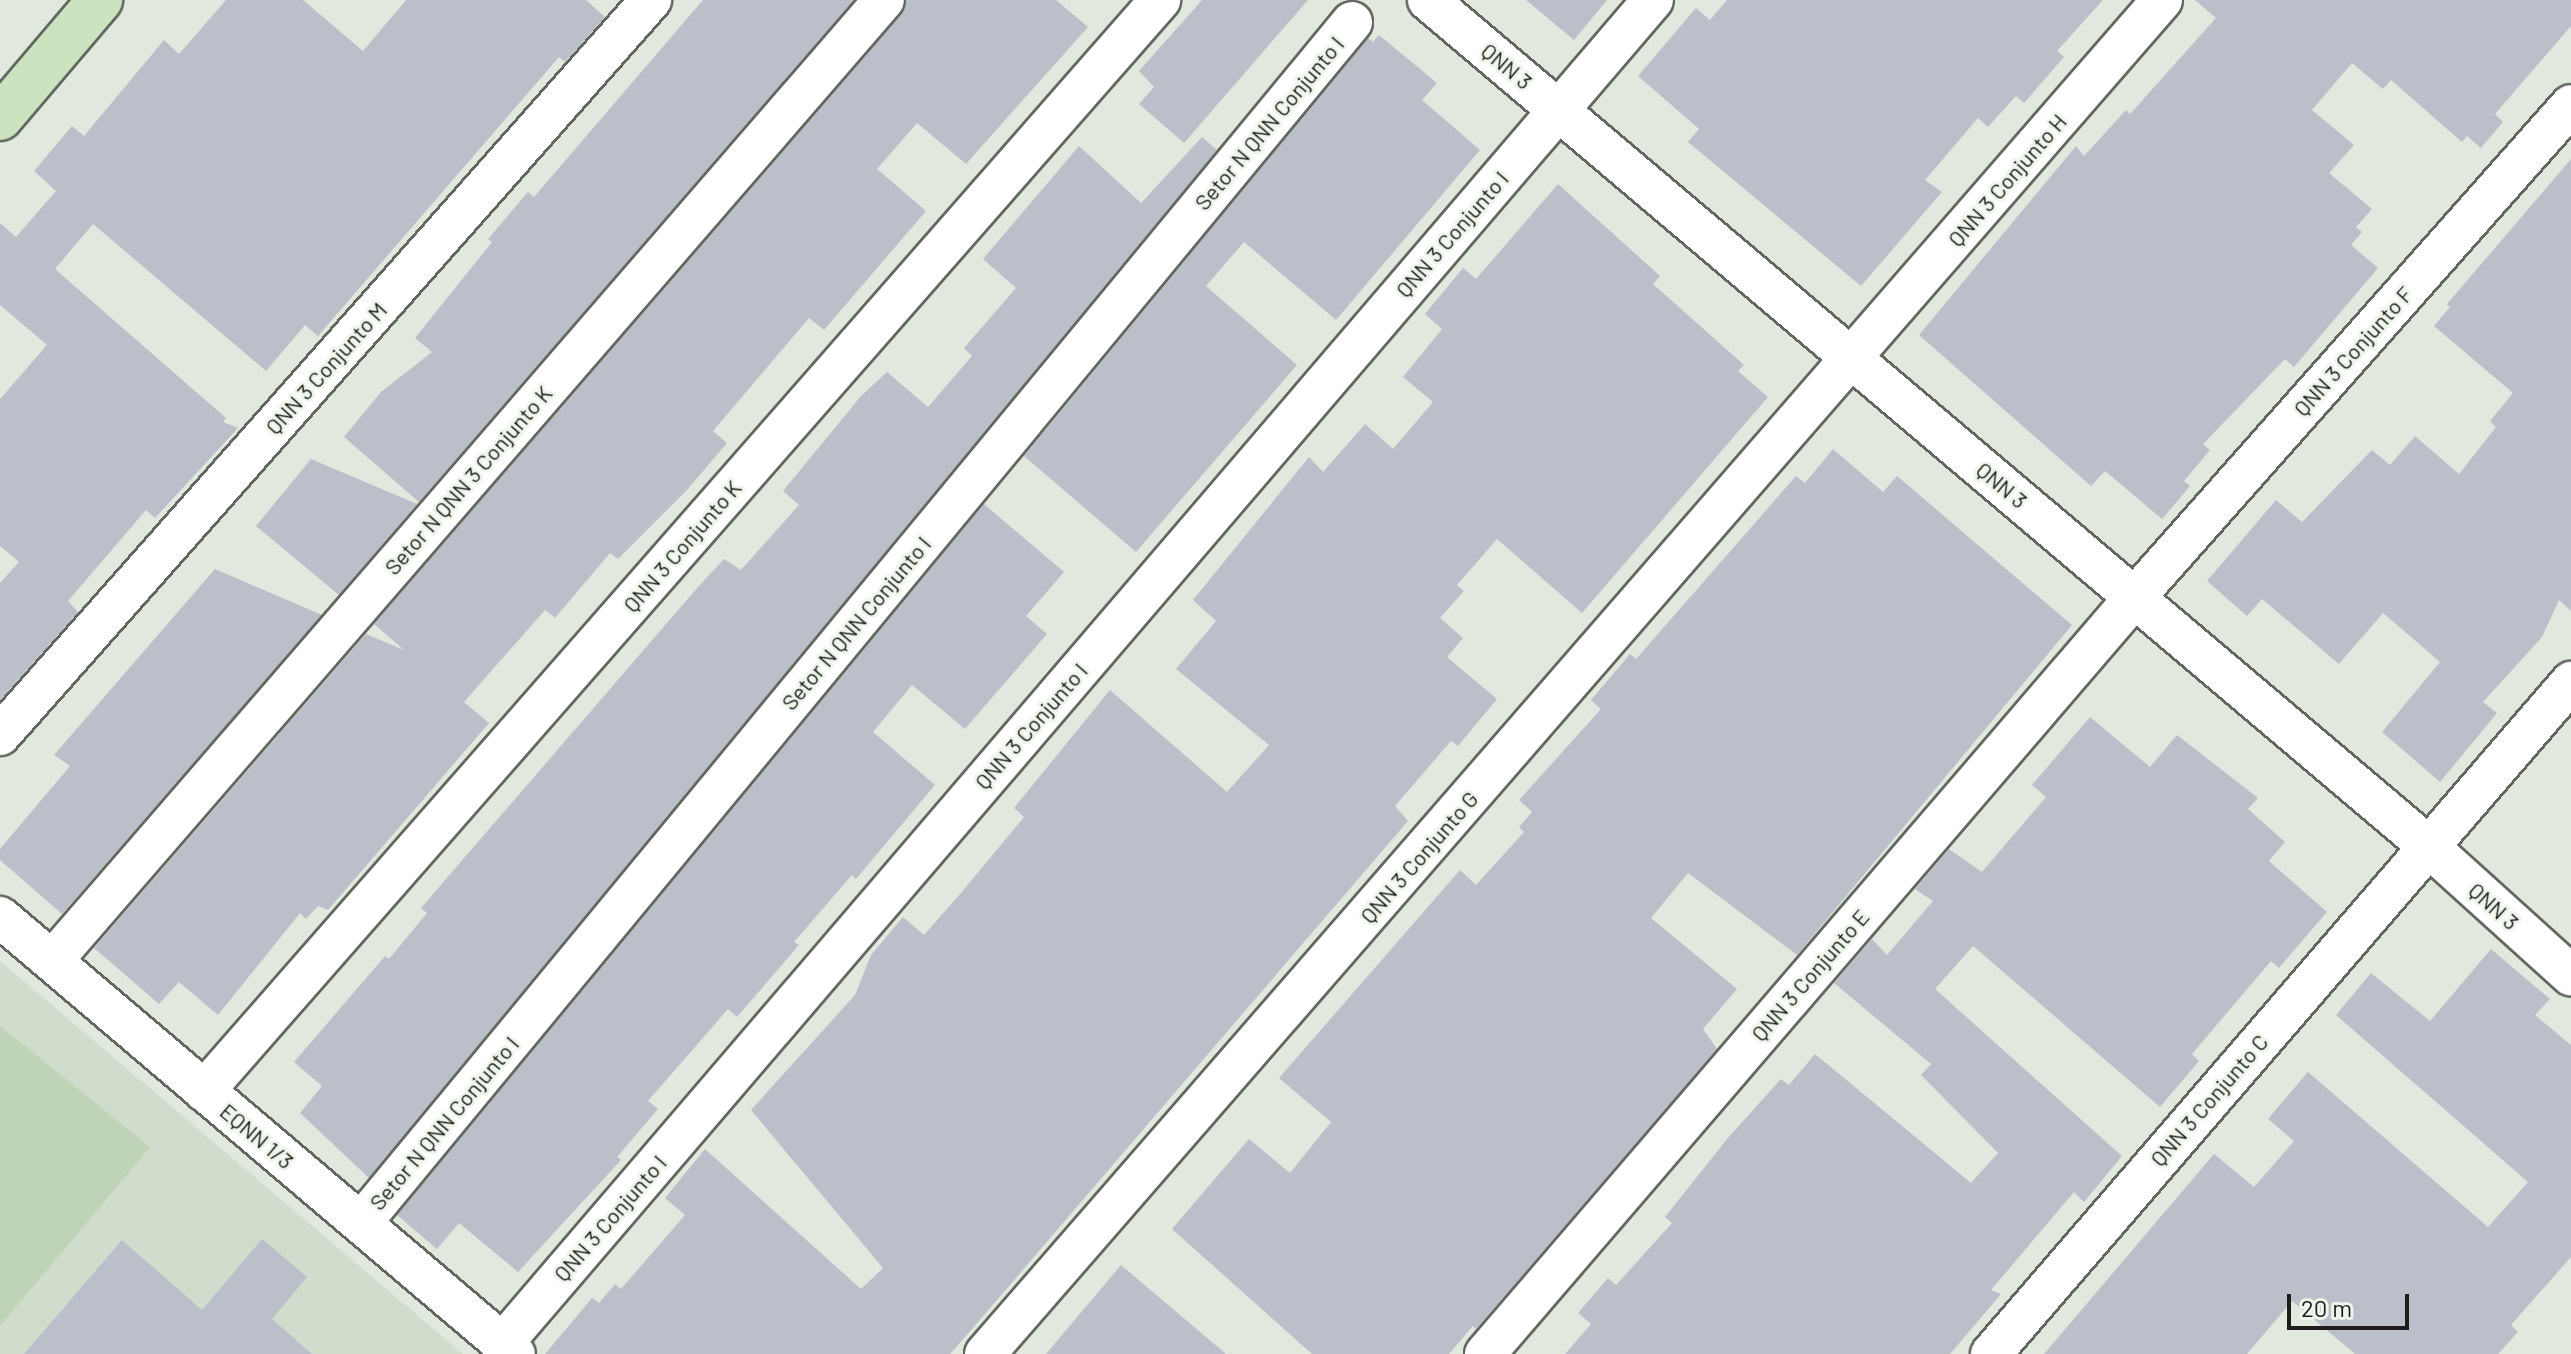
<!DOCTYPE html>
<style>
body{margin:0}
#map{position:relative;width:2571px;height:1354px;overflow:hidden;background:#e1e9de;font-family:Barlow,sans-serif}
div>[style]{position:absolute}
[style*='--x']{left:calc(var(--x)*1px);top:calc(var(--y)*1px);width:calc(var(--w)*1px);rotate:calc(var(--a)*1deg)}
.built>*{inset:0;background:#d0dccc}
.green>*{inset:0;background:#bfd3b7}
.building>*{inset:0;background:#bbbfca}
.roads{filter:drop-shadow(2px 0 #62685f) drop-shadow(-2px 0 #62685f) drop-shadow(0 2px #62685f) drop-shadow(0 -2px #62685f)}
.street>*{height:40px;margin:-20px;padding:0 20px;transform-origin:20px;border-radius:20px;background:#fff}
.secondary>*{height:44px;margin:-22px;padding:0 22px;transform-origin:22px;border-radius:22px;background:#cce3bf}
span{translate:-50% -50%;white-space:nowrap;text-align:center;line-height:1.15;-webkit-text-stroke:6px #eef6ec;paint-order:stroke}
.street-label{font-size:22px;color:#1c1e1b}
.scale{position:absolute;left:2287px;top:1294px;width:122px;height:36px;box-sizing:border-box;border:4px solid #1c1e1b;border-top:0;padding-left:10px;font-size:24px;line-height:28px;white-space:nowrap;color:#1c1e1b;-webkit-text-stroke:6px #eef6ec;paint-order:stroke}
</style>
<div id="map">
<div class="built">
<div style="clip-path:polygon(0 961px,463px 1354px,0 1354px)"></div>
</div>
<div class="green">
<div style="clip-path:polygon(0 1026px,150px 1147px,0 1326px)"></div>
</div>
<div class="building">
<div style="clip-path:polygon(226px 0,303px 0,363px 51px,406px 0,586px 0,605px 17px,565px 62px,559px 57px,318px 336px,305px 325px,266px 371px,93px 224px,55px 269px,226px 418px,223px 422px,238px 428px,155px 518px,146px 510px,68px 601px,78px 612px,0 700px,0 583px,19px 562px,0 546px,0 399px,47px 345px,0 305px,0 223px,16px 237px,56px 191px,34px 171px,72px 126px,84px 136px,164px 40px,179px 54px)"></div>
<div style="clip-path:polygon(703px 0,854px 0,419px 502px,344px 437px,381px 392px,432px 352px,415px 338px,492px 242px,488px 239px,528px 192px,534px 197px)"></div>
<div style="clip-path:polygon(906px 0,1056px 0,1088px 27px,966px 164px,917px 123px,877px 169px,926px 211px,824px 330px,809px 318px,713px 431px,727px 443px,687px 490px,618px 559px,610px 553px,555px 618px,545px 610px,464px 702px,489px 723px,328px 910px,318px 906px,306px 919px,300px 913px,218px 1015px,179px 982px,159px 1004px,94px 948px,366px 634px,404px 650px,374px 624px,901px 15px)"></div>
<div style="clip-path:polygon(1202px 0,1308px 0,1184px 143px,1139px 104px,1154px 87px,1139px 71px)"></div>
<div style="clip-path:polygon(1526px 0,1607px 0,1574px 40px)"></div>
<div style="clip-path:polygon(1727px 0,2103px 0,2057px 51px,2064px 57px,2024px 103px,2016px 96px,1988px 127px,1978px 118px,1925px 180px,1942px 192px,1861px 286px,1688px 142px,1699px 129px,1638px 76px,1696px 8px,1710px 20px)"></div>
<div style="clip-path:polygon(2195px 0,2571px 0,2571px 26px,2495px 114px,2503px 122px,2481px 148px,2467px 136px,2462px 142px,2391px 80px,2383px 89px,2352px 63px,2312px 110px,2354px 145px,2329px 173px,2372px 209px,2356px 227px,2362px 232px,2351px 245px,2378px 268px,2294px 367px,2285px 359px,2203px 444px,2210px 450px,2184px 481px,2190px 486px,2162px 519px,2105px 471px,2091px 486px,1919px 335px,2076px 146px,2084px 156px,2126px 110px,2130px 114px,2216px 18px)"></div>
<div style="clip-path:polygon(1379px 35px,1437px 83px,1422px 100px,1480px 150px,1336px 320px,1244px 242px,1206px 286px,1297px 365px,1136px 552px,1024px 456px,1368px 38px,1373px 42px)"></div>
<div style="clip-path:polygon(1202px 137px,1217px 150px,369px 1178px,300px 1113px,322px 1086px,294px 1062px,385px 956px,389px 959px,427px 913px,421px 908px,698px 587px,724px 559px,741px 570px,799px 505px,783px 491px,861px 396px,887px 372px,928px 407px,972px 356px,964px 348px,1016px 288px,983px 259px,1079px 146px,1141px 203px)"></div>
<div style="clip-path:polygon(2571px 159px,2571px 611px,2559px 600px,2542px 637px,2483px 702px,2497px 713px,2440px 782px,2382px 732px,2440px 662px,2383px 613px,2339px 664px,2262px 599px,2247px 616px,2207px 581px,2276px 500px,2302px 522px,2372px 450px,2390px 465px,2415px 436px,2459px 474px,2496px 427px,2490px 421px,2513px 393px,2434px 326px,2450px 307px,2447px 304px)"></div>
<div style="clip-path:polygon(1558px 184px,1660px 276px,1653px 284px,1744px 365px,1738px 371px,1768px 397px,1582px 613px,1497px 539px,1457px 585px,1464px 591px,1440px 618px,1463px 638px,1447px 657px,1497px 699px,1458px 746px,1451px 741px,1395px 806px,1408px 821px,972px 1329px,950px 1354px,545px 1354px,592px 1298px,599px 1303px,615px 1284px,621px 1289px,685px 1215px,665px 1198px,705px 1149px,861px 1289px,883px 1268px,751px 1110px,855px 995px,871px 955px,903px 917px,924px 935px,961px 893px,1024px 817px,1014px 808px,1110px 690px,1227px 792px,1269px 745px,1176px 669px,1216px 621px,1193px 600px,1309px 457px,1323px 472px,1365px 424px,1393px 449px,1433px 402px,1403px 377px,1442px 329px,1425px 314px,1463px 268px,1476px 279px)"></div>
<div style="clip-path:polygon(1833px 449px,1883px 492px,1897px 476px,2072px 625px,1797px 955px,1688px 873px,1651px 918px,1737px 989px,1703px 1029px,1717px 1049px,1476px 1329px,1473px 1326px,1449px 1354px,1312px 1354px,1172px 1229px,1249px 1139px,1290px 1173px,1331px 1122px,1279px 1078px,1460px 870px,1476px 885px,1524px 832px,1519px 827px,1532px 812px,1519px 800px,1601px 709px,1591px 700px,1630px 654px,1636px 659px,1796px 476px,1805px 483px)"></div>
<div style="clip-path:polygon(311px 459px,417px 504px,339px 595px,256px 526px)"></div>
<div style="clip-path:polygon(984px 504px,1064px 572px,1026px 616px,1047px 634px,965px 729px,912px 685px,873px 732px,935px 785px,856px 879px,852px 875px,794px 942px,799px 945px,737px 1017px,728px 1009px,648px 1101px,658px 1109px,617px 1157px,621px 1160px,518px 1272px,459px 1223px,437px 1249px,397px 1215px)"></div>
<div style="clip-path:polygon(215px 569px,322px 615px,62px 914px,0 860px,0 849px,70px 766px,54px 755px)"></div>
<div style="clip-path:polygon(2090px 717px,2150px 767px,2177px 735px,2258px 798px,2248px 809px,2285px 842px,2269px 861px,2327px 912px,2279px 968px,2271px 961px,2192px 1054px,2199px 1061px,2160px 1107px,1973px 946px,1935px 989px,2122px 1156px,2084px 1202px,2074px 1192px,1991px 1290px,2001px 1294px,1950px 1354px,1565px 1354px,1591px 1324px,1578px 1313px,1608px 1278px,1616px 1285px,1672px 1223px,1665px 1217px,1727px 1139px,1781px 1079px,1789px 1085px,1815px 1054px,1971px 1183px,1998px 1153px,1921px 1075px,1931px 1064px,1834px 983px,1872px 939px,1887px 955px,1933px 901px,1915px 889px,1949px 849px,1982px 872px,2046px 797px,2032px 785px)"></div>
<div style="clip-path:polygon(2491px 949px,2550px 999px,2535px 1015px,2571px 1045px,2571px 1257px,2511px 1325px,2518px 1332px,2498px 1354px,2355px 1354px,2292px 1301px,2247px 1354px,2044px 1354px,2214px 1154px,2254px 1187px,2294px 1141px,2268px 1119px,2308px 1072px,2488px 1227px,2528px 1182px,2336px 1015px,2371px 973px,2430px 1021px)"></div>
<div style="clip-path:polygon(262px 1239px,307px 1277px,272px 1319px,312px 1354px,24px 1354px,122px 1240px,202px 1310px)"></div>
<div style="clip-path:polygon(1121px 1265px,1226px 1354px,1046px 1354px)"></div>
</div>
<div class="roads">
<div class="street">
<div style="--x:1428;--y:0;--w:1310;--a:40.23"></div>
<div style="--x:2428;--y:846;--w:193;--a:42.1"></div>
<div style="--x:0;--y:735;--w:982;--a:-48.47"></div>
<div style="--x:0;--y:917;--w:675;--a:40.32"></div>
<div style="--x:52;--y:961;--w:1271;--a:-49.12"></div>
<div style="--x:204;--y:1091;--w:1451;--a:-48.77"></div>
<div style="--x:361;--y:1223;--w:1557;--a:-50.47"></div>
<div style="--x:503;--y:1343;--w:1768;--a:-49.43"></div>
<div style="--x:985;--y:1354;--w:1794;--a:-49"></div>
<div style="--x:1485;--y:1354;--w:998;--a:-49.35"></div>
<div style="--x:2135;--y:597;--w:657;--a:-48.45"></div>
<div style="--x:1991;--y:1354;--w:888;--a:-49.2"></div>
</div>
<div class="secondary">
<div style="--x:0;--y:118;--w:155;--a:-49.7"></div>
</div>
</div>
<div class="street-label">
<span style="left:1507px;top:66px;rotate:40deg">QNN 3</span>
<span style="left:1269px;top:123px;rotate:-50deg">Setor N QNN Conjunto I</span>
<span style="left:2007px;top:180px;rotate:-49deg">QNN 3 Conjunto H</span>
<span style="left:1452px;top:234px;rotate:-49deg">QNN 3 Conjunto I</span>
<span style="left:2353px;top:351px;rotate:-48deg">QNN 3 Conjunto F</span>
<span style="left:326px;top:368px;rotate:-48deg">QNN 3 Conjunto M</span>
<span style="left:468px;top:480px;rotate:-49deg">Setor N QNN 3 Conjunto K</span>
<span style="left:2002px;top:485px;rotate:40deg">QNN 3</span>
<span style="left:682px;top:546px;rotate:-49deg">QNN 3 Conjunto K</span>
<span style="left:856px;top:623px;rotate:-50deg">Setor N QNN Conjunto I</span>
<span style="left:1031px;top:726px;rotate:-49deg">QNN 3 Conjunto I</span>
<span style="left:1419px;top:857px;rotate:-49deg">QNN 3 Conjunto G</span>
<span style="left:2494px;top:906px;rotate:42deg">QNN 3</span>
<span style="left:1810px;top:975px;rotate:-49deg">QNN 3 Conjunto E</span>
<span style="left:2209px;top:1100px;rotate:-49deg">QNN 3 Conjunto C</span>
<span style="left:444px;top:1123px;rotate:-50deg">Setor N QNN Conjunto I</span>
<span style="left:257px;top:1136px;rotate:40deg">EQNN 1/3</span>
<span style="left:610px;top:1218px;rotate:-49deg">QNN 3 Conjunto I</span>
</div>
<div class="scale">20 m</div>
</div>
